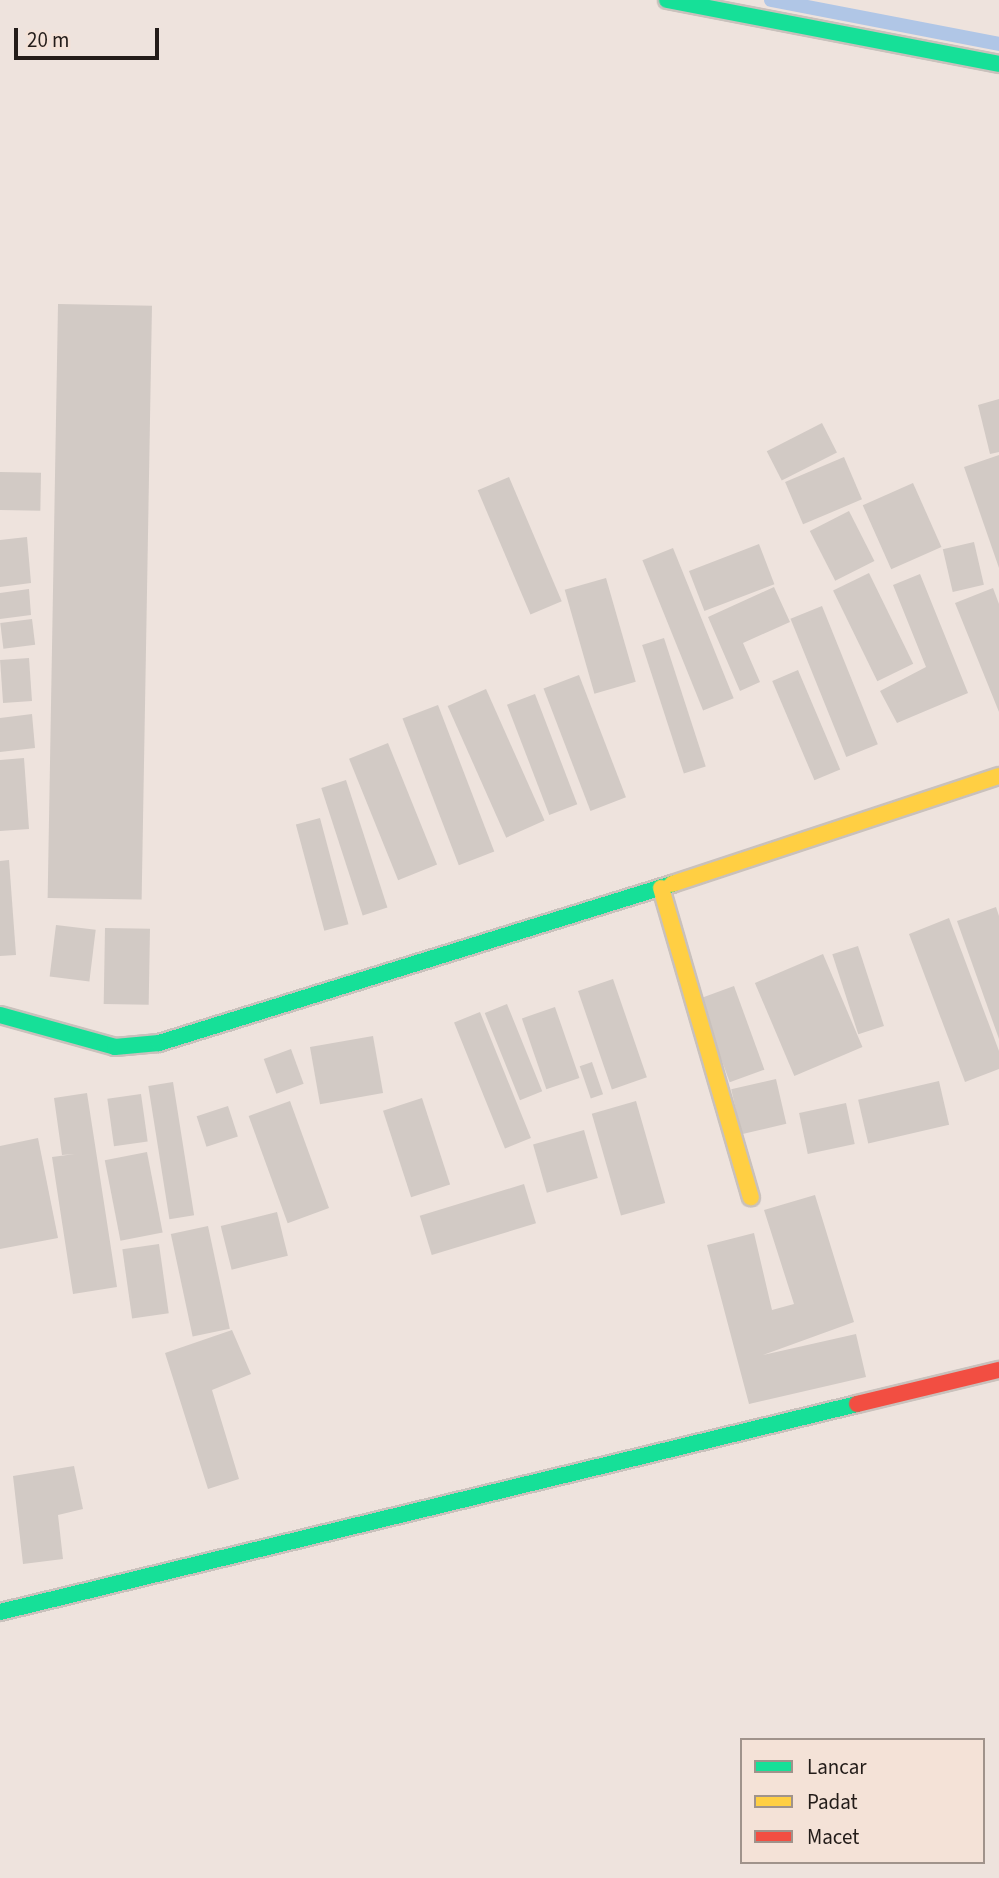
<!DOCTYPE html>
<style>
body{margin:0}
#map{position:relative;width:999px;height:1878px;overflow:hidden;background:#eee3dd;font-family:"Source Sans 3",sans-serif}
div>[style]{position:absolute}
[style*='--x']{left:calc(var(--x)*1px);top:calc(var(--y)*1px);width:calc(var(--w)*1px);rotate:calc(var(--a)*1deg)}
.stream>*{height:14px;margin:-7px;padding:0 7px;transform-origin:7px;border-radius:7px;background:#b0c6e6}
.building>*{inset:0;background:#d2cac5;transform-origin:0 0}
.roads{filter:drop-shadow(2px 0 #c9c1bc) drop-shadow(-2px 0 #c9c1bc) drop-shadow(0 2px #c9c1bc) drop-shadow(0 -2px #c9c1bc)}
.fast>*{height:16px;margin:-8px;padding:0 8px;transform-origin:8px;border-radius:8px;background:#16e098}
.slow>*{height:16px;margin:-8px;padding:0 8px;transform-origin:8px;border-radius:8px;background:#ffcf43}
.jam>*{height:16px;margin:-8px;padding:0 8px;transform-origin:8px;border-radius:8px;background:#f24e42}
span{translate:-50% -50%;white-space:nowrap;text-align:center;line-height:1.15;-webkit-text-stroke:6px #f4e2d7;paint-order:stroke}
.legend{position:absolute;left:740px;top:1738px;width:245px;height:126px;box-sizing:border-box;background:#f4e2d7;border:2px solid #a0938b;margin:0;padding:9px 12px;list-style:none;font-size:21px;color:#231c19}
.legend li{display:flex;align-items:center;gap:14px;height:35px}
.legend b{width:35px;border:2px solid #a0938b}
.scale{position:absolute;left:14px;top:28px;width:145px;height:32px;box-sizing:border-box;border:4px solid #231c19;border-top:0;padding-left:9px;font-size:21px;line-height:24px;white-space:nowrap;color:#231c19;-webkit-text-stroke:5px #f4e2d7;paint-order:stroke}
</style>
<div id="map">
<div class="stream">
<div style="--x:771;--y:0;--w:232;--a:10.9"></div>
</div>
<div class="building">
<div style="left:58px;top:304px;width:94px;height:594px;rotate:1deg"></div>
<div style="clip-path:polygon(999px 399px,999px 452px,990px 454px,978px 405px)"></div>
<div style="left:822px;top:423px;width:33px;height:62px;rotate:63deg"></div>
<div style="clip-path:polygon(999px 455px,999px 568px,964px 467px)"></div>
<div style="left:844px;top:457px;width:46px;height:64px;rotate:67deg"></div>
<div style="left:0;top:472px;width:41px;height:38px;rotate:1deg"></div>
<div style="left:509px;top:477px;width:135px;height:34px;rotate:67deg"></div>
<div style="left:913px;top:483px;width:70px;height:55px;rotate:66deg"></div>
<div style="left:849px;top:511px;width:56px;height:44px;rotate:63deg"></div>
<div style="clip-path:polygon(27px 537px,31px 583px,0 587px,0 540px)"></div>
<div style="left:974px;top:542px;width:44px;height:32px;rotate:77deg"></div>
<div style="left:759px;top:544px;width:43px;height:75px;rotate:69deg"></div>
<div style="left:673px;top:548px;width:162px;height:33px;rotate:68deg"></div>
<div style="left:869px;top:573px;width:101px;height:40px;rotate:64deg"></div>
<div style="clip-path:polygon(920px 574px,968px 693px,897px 723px,880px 691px,926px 667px,893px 585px)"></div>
<div style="left:606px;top:578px;width:108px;height:43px;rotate:74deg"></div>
<div style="clip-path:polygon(774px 587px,790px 622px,743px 643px,760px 682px,740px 691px,708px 617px)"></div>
<div style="clip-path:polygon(993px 588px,999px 604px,999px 712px,955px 603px)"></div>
<div style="clip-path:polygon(29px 589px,31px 615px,0 619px,0 593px)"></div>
<div style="left:822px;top:606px;width:149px;height:34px;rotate:68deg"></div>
<div style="left:32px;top:619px;width:26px;height:32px;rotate:83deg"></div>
<div style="left:664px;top:638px;width:135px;height:23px;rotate:72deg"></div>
<div style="left:29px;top:658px;width:43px;height:29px;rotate:86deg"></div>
<div style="left:798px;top:670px;width:108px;height:28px;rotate:67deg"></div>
<div style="left:579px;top:675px;width:131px;height:38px;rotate:69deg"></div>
<div style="left:486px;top:689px;width:144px;height:42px;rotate:66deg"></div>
<div style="left:535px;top:694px;width:118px;height:30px;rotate:69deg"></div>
<div style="left:438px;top:705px;width:157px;height:38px;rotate:69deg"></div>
<div style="clip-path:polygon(32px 714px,35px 748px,0 752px,0 718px)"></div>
<div style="left:388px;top:743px;width:131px;height:42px;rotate:68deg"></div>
<div style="clip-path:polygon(24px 758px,29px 829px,0 831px,0 760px)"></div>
<div style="left:346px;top:780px;width:134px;height:26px;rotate:72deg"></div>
<div style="left:320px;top:818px;width:110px;height:25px;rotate:75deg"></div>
<div style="clip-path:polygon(9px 860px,16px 955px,0 956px,0 861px)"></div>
<div style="clip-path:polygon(996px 907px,999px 916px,999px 1039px,957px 921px)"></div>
<div style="clip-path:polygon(949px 918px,999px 1051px,999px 1069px,965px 1082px,909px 934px)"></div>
<div style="left:56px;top:925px;width:40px;height:52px;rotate:7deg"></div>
<div style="left:105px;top:928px;width:45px;height:76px;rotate:1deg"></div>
<div style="left:858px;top:946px;width:84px;height:27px;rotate:72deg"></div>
<div style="left:823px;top:954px;width:101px;height:74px;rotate:67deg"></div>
<div style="left:613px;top:979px;width:104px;height:37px;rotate:71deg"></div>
<div style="left:734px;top:986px;width:89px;height:37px;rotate:70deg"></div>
<div style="left:507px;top:1004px;width:94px;height:24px;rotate:68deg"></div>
<div style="left:555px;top:1007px;width:75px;height:35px;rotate:71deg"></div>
<div style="left:480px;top:1012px;width:136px;height:28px;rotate:68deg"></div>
<div style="left:373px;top:1036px;width:58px;height:64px;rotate:80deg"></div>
<div style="left:291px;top:1049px;width:37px;height:29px;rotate:70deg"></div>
<div style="left:592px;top:1062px;width:34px;height:13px;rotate:71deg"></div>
<div style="left:776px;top:1079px;width:46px;height:46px;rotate:77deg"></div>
<div style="left:939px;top:1081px;width:45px;height:83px;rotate:77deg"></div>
<div style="left:173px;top:1082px;width:135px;height:25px;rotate:81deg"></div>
<div style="clip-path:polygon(87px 1093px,117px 1287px,73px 1294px,52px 1157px,75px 1154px,62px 1155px,54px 1098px)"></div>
<div style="left:141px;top:1094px;width:48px;height:34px;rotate:82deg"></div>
<div style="left:422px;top:1098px;width:91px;height:41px;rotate:72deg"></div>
<div style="left:290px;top:1101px;width:114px;height:44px;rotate:70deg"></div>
<div style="left:636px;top:1101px;width:106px;height:46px;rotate:74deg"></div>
<div style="left:846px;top:1103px;width:42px;height:48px;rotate:78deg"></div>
<div style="left:228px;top:1106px;width:32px;height:33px;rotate:72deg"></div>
<div style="left:584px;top:1130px;width:50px;height:53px;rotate:74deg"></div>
<div style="clip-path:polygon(38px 1138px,58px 1238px,0 1249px,0 1146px)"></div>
<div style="left:147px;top:1152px;width:82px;height:43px;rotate:79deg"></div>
<div style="left:524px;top:1184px;width:41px;height:109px;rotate:73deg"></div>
<div style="clip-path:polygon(815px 1195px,854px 1322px,763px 1355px,856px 1334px,866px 1377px,749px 1404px,707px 1245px,754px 1233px,772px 1310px,794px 1304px,764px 1210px)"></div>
<div style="left:277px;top:1212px;width:45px;height:58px;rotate:76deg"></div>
<div style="left:208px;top:1226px;width:105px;height:38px;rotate:78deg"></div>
<div style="left:159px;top:1244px;width:70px;height:37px;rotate:82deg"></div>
<div style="clip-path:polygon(232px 1330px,251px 1374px,212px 1390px,239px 1479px,208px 1489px,165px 1353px)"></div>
<div style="clip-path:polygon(74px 1466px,83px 1509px,58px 1515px,63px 1559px,23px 1564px,13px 1476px)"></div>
</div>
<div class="roads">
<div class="fast">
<div style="--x:667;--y:0;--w:338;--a:10.9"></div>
<div style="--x:0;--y:1015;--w:119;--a:15.5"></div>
<div style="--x:115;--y:1047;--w:44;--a:-5.2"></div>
<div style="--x:159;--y:1043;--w:537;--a:-17.22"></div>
<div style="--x:0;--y:1612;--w:882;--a:-13.64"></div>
</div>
<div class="slow">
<div style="--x:672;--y:884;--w:344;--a:-18.3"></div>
<div style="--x:661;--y:888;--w:322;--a:73.8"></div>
</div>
<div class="jam">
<div style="--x:857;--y:1404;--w:146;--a:-13.5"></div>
</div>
</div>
<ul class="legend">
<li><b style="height:9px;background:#16e098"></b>Lancar</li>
<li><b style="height:9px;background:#ffcf43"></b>Padat</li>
<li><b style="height:9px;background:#f24e42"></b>Macet</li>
</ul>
<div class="scale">20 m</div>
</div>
